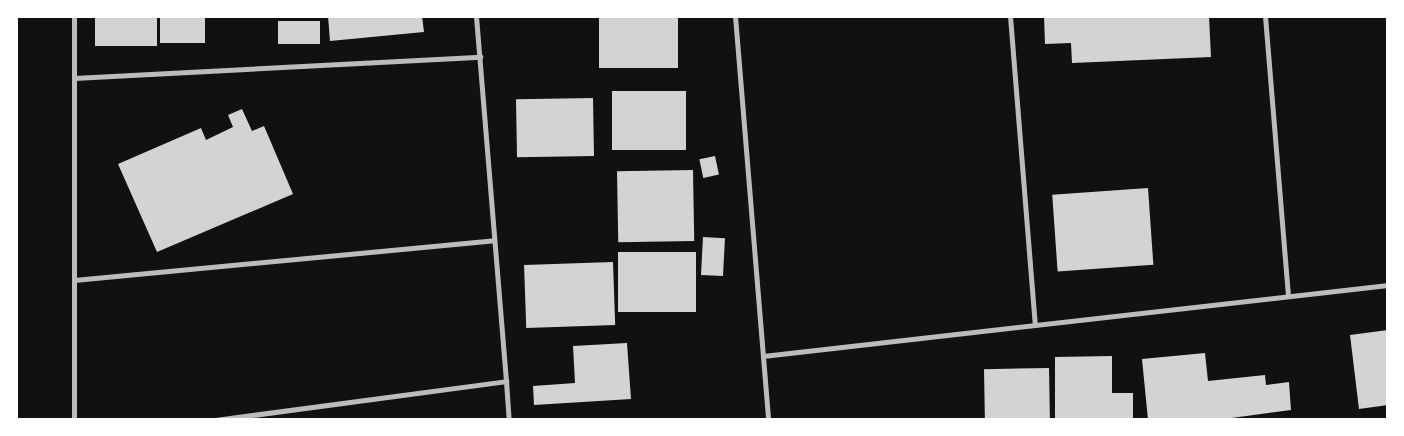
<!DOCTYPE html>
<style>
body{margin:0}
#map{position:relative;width:1404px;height:436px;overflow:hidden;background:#111;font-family:"Golos Text",sans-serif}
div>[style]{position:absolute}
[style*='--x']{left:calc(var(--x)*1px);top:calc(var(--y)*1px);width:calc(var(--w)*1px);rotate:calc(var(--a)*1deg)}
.building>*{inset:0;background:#d3d3d3;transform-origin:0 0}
.minor>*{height:5px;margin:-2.5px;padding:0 2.5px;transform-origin:2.5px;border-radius:2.5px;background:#bcbcbc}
span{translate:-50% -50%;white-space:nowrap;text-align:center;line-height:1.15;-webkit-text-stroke:4px #fff;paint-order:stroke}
.frame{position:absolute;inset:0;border:18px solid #fff;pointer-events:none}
</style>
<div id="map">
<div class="building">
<div style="left:95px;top:16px;width:62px;height:30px"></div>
<div style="left:160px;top:16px;width:45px;height:27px"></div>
<div style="clip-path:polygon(328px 16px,422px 16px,424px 32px,330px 41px)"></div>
<div style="left:599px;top:16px;width:79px;height:52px"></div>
<div style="clip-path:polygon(1044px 16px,1209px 16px,1211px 57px,1072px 63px,1071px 43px,1045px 44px)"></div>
<div style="left:320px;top:21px;width:23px;height:42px;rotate:90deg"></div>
<div style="left:612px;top:91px;width:74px;height:59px"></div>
<div style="left:593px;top:98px;width:58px;height:77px;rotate:89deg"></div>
<div style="clip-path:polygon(242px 109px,252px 131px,264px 126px,293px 194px,157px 252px,118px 164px,201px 128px,206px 140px,233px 127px,228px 115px)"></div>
<div style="left:715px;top:156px;width:19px;height:16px;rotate:78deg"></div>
<div style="left:693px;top:170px;width:71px;height:76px;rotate:89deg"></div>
<div style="left:1148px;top:188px;width:77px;height:96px;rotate:86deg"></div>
<div style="left:703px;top:237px;width:22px;height:38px;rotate:3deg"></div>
<div style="left:696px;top:252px;width:60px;height:78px;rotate:90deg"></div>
<div style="left:613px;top:262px;width:63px;height:89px;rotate:88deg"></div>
<div style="clip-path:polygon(1388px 330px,1388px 405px,1359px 409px,1350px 335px)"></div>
<div style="clip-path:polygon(627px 343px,631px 399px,534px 405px,533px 386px,575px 383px,573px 346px)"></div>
<div style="clip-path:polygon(1205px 353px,1208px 381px,1265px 375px,1266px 385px,1289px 382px,1291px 410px,1217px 420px,1148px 420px,1142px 359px)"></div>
<div style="clip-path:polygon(1112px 356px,1112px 393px,1133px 393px,1133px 420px,1055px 420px,1055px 357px)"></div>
<div style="left:1049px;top:368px;width:52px;height:65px;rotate:89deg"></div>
</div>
<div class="minor">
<div style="--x:74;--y:16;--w:404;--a:90"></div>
<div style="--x:735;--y:16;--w:405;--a:85.3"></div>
<div style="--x:1010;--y:16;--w:310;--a:85.4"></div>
<div style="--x:1265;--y:16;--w:281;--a:85.3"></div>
<div style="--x:74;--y:78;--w:407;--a:-3"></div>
<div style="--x:74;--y:280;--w:422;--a:-5.4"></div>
<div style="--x:763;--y:356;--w:629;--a:-6.48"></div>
<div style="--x:506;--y:381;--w:39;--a:86"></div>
<div style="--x:215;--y:420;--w:294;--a:-7.6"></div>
<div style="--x:506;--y:381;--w:366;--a:-94.7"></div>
</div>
<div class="frame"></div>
</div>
